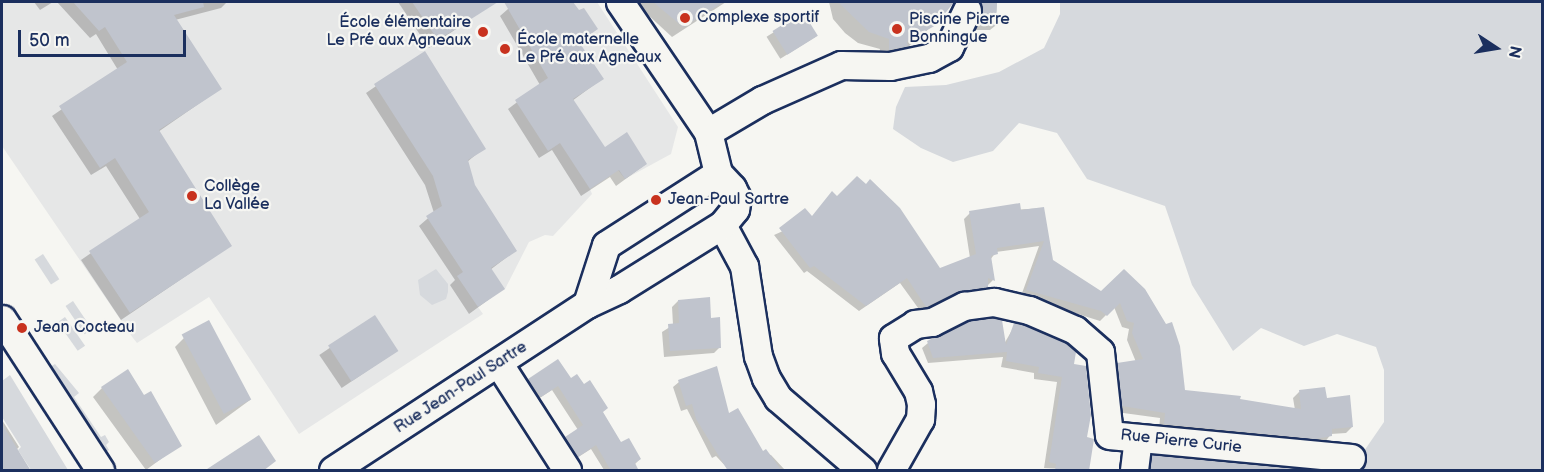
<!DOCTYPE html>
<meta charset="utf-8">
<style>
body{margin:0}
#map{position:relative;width:1544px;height:472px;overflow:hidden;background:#f6f6f2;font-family:"Balsamiq Sans",sans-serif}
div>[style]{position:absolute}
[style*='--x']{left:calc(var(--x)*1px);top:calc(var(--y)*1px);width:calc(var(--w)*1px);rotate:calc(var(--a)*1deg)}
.built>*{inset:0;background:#e6e7e7}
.green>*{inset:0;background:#d6d9dd;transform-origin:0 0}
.shadow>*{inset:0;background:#0003;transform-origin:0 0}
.building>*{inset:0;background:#c0c4cd;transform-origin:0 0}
.roads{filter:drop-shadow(2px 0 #1b2f5e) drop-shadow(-2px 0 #1b2f5e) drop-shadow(0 2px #1b2f5e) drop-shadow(0 -2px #1b2f5e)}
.minor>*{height:27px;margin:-13.5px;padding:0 13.5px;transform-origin:13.5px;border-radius:13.5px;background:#f6f6f2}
.dots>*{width:16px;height:16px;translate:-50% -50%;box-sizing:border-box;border:3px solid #f6f6f2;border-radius:50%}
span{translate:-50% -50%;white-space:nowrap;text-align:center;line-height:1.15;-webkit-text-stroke:4.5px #f6f6f2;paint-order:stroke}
.poi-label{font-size:16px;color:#1b2f5e}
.left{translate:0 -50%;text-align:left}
.right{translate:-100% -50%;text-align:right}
.street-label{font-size:16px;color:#1b2f5e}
.frame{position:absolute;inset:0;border:3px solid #1b2f5e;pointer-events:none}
.north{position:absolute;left:1466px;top:18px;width:60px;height:60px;-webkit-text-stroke:4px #f6f6f2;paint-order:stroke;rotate:102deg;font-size:16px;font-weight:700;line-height:24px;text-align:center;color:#1b2f5e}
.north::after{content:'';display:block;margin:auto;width:21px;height:27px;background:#1b2f5e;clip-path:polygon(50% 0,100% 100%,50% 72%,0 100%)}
.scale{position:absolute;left:18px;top:30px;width:168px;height:27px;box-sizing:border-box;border:3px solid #1b2f5e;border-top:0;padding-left:8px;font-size:18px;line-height:21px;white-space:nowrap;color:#1b2f5e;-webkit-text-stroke:4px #f6f6f2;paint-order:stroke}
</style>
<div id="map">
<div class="built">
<div style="clip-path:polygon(2px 2px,597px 2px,678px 127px,671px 154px,625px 179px,618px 170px,590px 189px,592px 194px,553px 236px,545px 235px,529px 242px,505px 289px,478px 307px,483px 314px,299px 434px,209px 297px,137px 343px,133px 338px,2px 146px)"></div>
</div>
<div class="green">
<div style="clip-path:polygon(1060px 2px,1542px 2px,1542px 470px,1351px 470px,1384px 422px,1384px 370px,1376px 347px,1337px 334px,1304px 346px,1261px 328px,1233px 351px,1192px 285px,1165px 206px,1087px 179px,1057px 133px,1019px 123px,993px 151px,953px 162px,921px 148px,893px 129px,896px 107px,905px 87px,946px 85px,999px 72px,1044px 48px,1060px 14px)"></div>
<div style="left:43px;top:254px;width:30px;height:10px;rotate:57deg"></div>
<div style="clip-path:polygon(436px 269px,448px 284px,448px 292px,446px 299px,432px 305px,420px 295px,418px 280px)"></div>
<div style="left:73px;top:301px;width:34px;height:9px;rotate:56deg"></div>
<div style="left:65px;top:317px;width:35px;height:9px;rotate:55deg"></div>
<div style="clip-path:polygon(55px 364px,79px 393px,74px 397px,101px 437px,105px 435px,109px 442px,106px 445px,109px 450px,100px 456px,43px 371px)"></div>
<div style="clip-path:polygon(10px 375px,68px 470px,31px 470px,18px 450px,21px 447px,2px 417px,2px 381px)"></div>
</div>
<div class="shadow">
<div style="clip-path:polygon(34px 2px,53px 2px,40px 10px)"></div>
<div style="clip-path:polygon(57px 2px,227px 2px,221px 8px,175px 20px,220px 89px,158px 132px,230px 246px,121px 320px,81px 260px,140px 219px,106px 166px,91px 175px,52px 116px,118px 70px,96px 34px,90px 38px)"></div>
<div style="clip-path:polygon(398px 2px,482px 2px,486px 8px,429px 48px)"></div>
<div style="clip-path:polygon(516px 2px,571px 2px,596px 29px,578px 43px,602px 79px,572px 101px,604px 149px,646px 164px,616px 186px,610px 177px,581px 196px,552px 150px,539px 158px,508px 109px,540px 85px,500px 16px)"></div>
<div style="clip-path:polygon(634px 2px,726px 2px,672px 37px)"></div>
<div style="clip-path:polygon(829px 2px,952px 2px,923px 35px,895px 57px,877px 60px,880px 49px,858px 43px,845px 33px,833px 19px)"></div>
<div style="clip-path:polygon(971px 2px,997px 2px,995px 26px,990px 30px,973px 30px,979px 15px)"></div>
<div style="left:803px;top:14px;width:26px;height:43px;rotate:58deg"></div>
<div style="clip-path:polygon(424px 53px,484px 148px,467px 162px,473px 185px,515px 251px,490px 270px,503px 289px,469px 314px,450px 285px,455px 280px,419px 226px,434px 213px,425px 185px,366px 93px)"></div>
<div style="clip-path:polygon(1043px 208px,1052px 261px,1101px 293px,1124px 271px,1184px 391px,1295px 410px,1293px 398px,1299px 392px,1326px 399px,1352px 427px,1346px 433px,1331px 434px,1325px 442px,1308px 444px,1159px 430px,1160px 418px,1116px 412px,1112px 370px,1118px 364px,1136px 362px,1127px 340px,1129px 329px,1122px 327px,1114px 307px,1100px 321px,1021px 296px,1039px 246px,996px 252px,990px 260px,993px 280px,981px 292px,950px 297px,921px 312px,900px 283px,859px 311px,807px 271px,804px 273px,774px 235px,812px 218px,939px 270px,970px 258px,964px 219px,970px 213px)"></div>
<div style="clip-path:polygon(678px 301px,710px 320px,720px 347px,714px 353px,664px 357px,662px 332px,673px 325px,672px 307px)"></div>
<div style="left:374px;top:318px;width:40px;height:66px;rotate:56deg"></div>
<div style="clip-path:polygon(1015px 325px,1073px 366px,1087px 470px,1044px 468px,1057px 382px,1034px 379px,1034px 373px,1001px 367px,1003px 357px,928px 363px,922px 348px,928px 343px,1004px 344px)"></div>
<div style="clip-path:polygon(184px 338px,250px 400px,216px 425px,175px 347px)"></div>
<div style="clip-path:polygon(529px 380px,570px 380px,602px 413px,621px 444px,640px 459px,634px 465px,637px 470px,604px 470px,591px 449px,572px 461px,561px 443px,578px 430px,552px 390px,535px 401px,524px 385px)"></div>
<div style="clip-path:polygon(679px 382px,728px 416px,762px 453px,771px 455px,785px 470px,729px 470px,716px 456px,712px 458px,687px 409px,681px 411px,673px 387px)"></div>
<div style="clip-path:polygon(102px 388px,144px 397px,151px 393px,180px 445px,146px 470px,93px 397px)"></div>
<div style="clip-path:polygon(2px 420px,19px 447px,16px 450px,30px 470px,2px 470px)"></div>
<div style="clip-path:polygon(1152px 456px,1300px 470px,1145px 470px)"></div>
</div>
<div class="building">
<div style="clip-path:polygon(73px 2px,203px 2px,204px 7px,174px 15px,222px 89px,159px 130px,232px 246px,130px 313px,89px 251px,149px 212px,115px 158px,100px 168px,59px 106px,127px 62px,105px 27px,99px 31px)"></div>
<div style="clip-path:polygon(412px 2px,498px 2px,438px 40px)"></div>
<div style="clip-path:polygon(504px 2px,573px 2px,579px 10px,584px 8px,598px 29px,579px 42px,604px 79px,573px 99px,605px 147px,627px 132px,647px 164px,625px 179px,619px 170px,590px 189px,560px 143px,548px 151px,515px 100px,548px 78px)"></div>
<div style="clip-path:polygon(653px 2px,724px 2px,683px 27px)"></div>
<div style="clip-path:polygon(838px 2px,954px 2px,936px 25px,907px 42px,908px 46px,889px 50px,889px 39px,869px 32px)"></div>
<div style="clip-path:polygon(980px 2px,997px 2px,996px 26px,977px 25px,983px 9px)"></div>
<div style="left:803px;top:12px;width:28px;height:36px;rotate:58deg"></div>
<div style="clip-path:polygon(425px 51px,486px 149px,468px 160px,475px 185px,517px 251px,491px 268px,505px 289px,478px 307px,457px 276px,463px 272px,426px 216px,442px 206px,433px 176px,374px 84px)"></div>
<div style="clip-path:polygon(857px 176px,866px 184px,870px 179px,900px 208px,940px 268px,976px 254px,969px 211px,1020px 203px,1021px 210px,1044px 207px,1053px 260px,1101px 291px,1124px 269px,1145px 289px,1166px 324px,1172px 322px,1180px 346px,1185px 390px,1241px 396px,1240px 399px,1301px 409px,1299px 390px,1325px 387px,1327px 398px,1350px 395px,1353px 427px,1332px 429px,1332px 436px,1315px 439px,1164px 424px,1165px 413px,1122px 406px,1117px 363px,1143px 359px,1132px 333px,1134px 323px,1127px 321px,1120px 303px,1107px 316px,1101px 311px,1026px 290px,1044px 241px,997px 248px,998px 254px,991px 256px,995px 281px,988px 278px,988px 287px,957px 292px,926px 307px,907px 278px,866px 306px,814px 266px,810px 268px,779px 228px,805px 208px,812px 216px,832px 191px,837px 196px)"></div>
<div style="clip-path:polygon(710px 297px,711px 318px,720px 317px,721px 348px,670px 351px,668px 324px,679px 323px,678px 300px)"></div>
<div style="left:375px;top:315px;width:43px;height:56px;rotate:57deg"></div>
<div style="clip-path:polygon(991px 318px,1002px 320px,1006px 345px,1014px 323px,1024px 325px,1066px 343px,1076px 352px,1074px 364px,1086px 366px,1091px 415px,1087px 437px,1094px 439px,1089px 471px,1055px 471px,1056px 464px,1049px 462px,1062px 377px,1038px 373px,1039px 367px,1006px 361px,1007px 352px,933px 358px,927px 341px,969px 321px)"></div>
<div style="left:209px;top:320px;width:90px;height:31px;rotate:62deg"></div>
<div style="clip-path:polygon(558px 359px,571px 378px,577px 374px,584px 384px,590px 380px,608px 408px,603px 412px,621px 442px,629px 438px,641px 459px,635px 463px,639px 471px,611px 471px,596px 445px,578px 457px,565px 437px,583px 425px,558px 386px,541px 397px,528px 379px)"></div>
<div style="clip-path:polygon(717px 366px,729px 413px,738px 408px,763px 451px,766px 449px,782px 471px,728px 471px,696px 419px,692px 404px,686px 406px,678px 380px)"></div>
<div style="clip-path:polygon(128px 369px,144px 395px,151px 391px,182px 446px,155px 463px,101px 387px)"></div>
<div style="clip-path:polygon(2px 424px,31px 471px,2px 471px)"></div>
<div style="clip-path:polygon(259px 435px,276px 461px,263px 471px,204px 471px)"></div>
<div style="clip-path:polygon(1152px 455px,1303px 469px,1303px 471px,1150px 471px)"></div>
</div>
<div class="roads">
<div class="minor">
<div style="--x:620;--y:2;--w:157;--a:55.9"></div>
<div style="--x:708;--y:132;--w:42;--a:76.3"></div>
<div style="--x:708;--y:132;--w:63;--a:-30.7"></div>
<div style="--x:762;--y:100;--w:86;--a:-23.9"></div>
<div style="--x:841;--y:65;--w:49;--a:1.2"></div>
<div style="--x:890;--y:66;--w:40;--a:-12"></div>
<div style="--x:929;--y:58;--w:23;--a:-29"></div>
<div style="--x:949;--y:47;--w:41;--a:-64.1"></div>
<div style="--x:722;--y:225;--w:47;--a:61.8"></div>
<div style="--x:744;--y:266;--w:91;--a:81.2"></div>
<div style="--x:758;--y:356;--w:23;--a:70"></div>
<div style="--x:766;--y:378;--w:23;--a:59"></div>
<div style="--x:778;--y:398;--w:111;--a:40.6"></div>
<div style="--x:2;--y:319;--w:180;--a:57"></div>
<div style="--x:499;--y:364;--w:126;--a:57.3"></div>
<div style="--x:333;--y:470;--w:303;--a:-33.2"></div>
<div style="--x:587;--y:304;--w:35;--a:-25"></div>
<div style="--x:619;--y:289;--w:121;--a:-31.9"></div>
<div style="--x:722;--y:225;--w:21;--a:-51"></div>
<div style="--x:735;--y:209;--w:11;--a:-80"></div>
<div style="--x:737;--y:198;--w:11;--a:-117"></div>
<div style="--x:732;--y:188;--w:21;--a:-133"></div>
<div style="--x:718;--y:173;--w:133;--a:147.3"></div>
<div style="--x:606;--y:245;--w:62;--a:107.9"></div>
<div style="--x:891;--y:470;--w:59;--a:-60.4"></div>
<div style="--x:920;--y:419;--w:15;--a:-86"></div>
<div style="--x:921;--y:404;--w:13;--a:-103"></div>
<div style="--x:918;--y:391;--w:44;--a:-121.2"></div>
<div style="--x:895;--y:353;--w:15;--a:-98"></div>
<div style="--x:893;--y:338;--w:26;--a:-32"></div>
<div style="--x:915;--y:324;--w:17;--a:-7"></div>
<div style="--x:932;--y:322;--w:36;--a:-27"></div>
<div style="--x:964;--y:306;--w:30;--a:-8"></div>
<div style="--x:994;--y:302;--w:36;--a:13"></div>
<div style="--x:1029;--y:310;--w:50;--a:23.5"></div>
<div style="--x:1075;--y:330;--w:33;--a:41"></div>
<div style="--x:1100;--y:352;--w:83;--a:83.8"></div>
<div style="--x:1109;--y:435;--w:243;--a:5.4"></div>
<div style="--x:1134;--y:470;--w:32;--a:-83"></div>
</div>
</div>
<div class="dots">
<div style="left:685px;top:18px;background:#c8321e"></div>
<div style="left:897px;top:29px;background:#c8321e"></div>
<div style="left:483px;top:32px;background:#c8321e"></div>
<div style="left:505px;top:49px;background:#c8321e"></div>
<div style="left:192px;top:196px;background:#c8321e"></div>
<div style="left:656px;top:200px;background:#c8321e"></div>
<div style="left:22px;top:328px;background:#c8321e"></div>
</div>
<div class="poi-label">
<span class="left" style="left:697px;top:18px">Complexe sportif</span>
<span class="left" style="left:909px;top:29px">Piscine Pierre<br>Bonningue</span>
<span class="right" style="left:471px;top:32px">École élémentaire<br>Le Pré aux Agneaux</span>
<span class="left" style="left:517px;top:49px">École maternelle<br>Le Pré aux Agneaux</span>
<span class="left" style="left:204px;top:196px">Collège<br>La Vallée</span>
<span class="left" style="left:668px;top:200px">Jean-Paul Sartre</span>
<span class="left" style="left:34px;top:328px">Jean Cocteau</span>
</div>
<div class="street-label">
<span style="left:461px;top:388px;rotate:-33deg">Rue Jean-Paul Sartre</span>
<span style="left:1181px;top:442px;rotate:6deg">Rue Pierre Curie</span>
</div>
<div class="frame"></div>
<div class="north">N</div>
<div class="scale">50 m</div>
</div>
